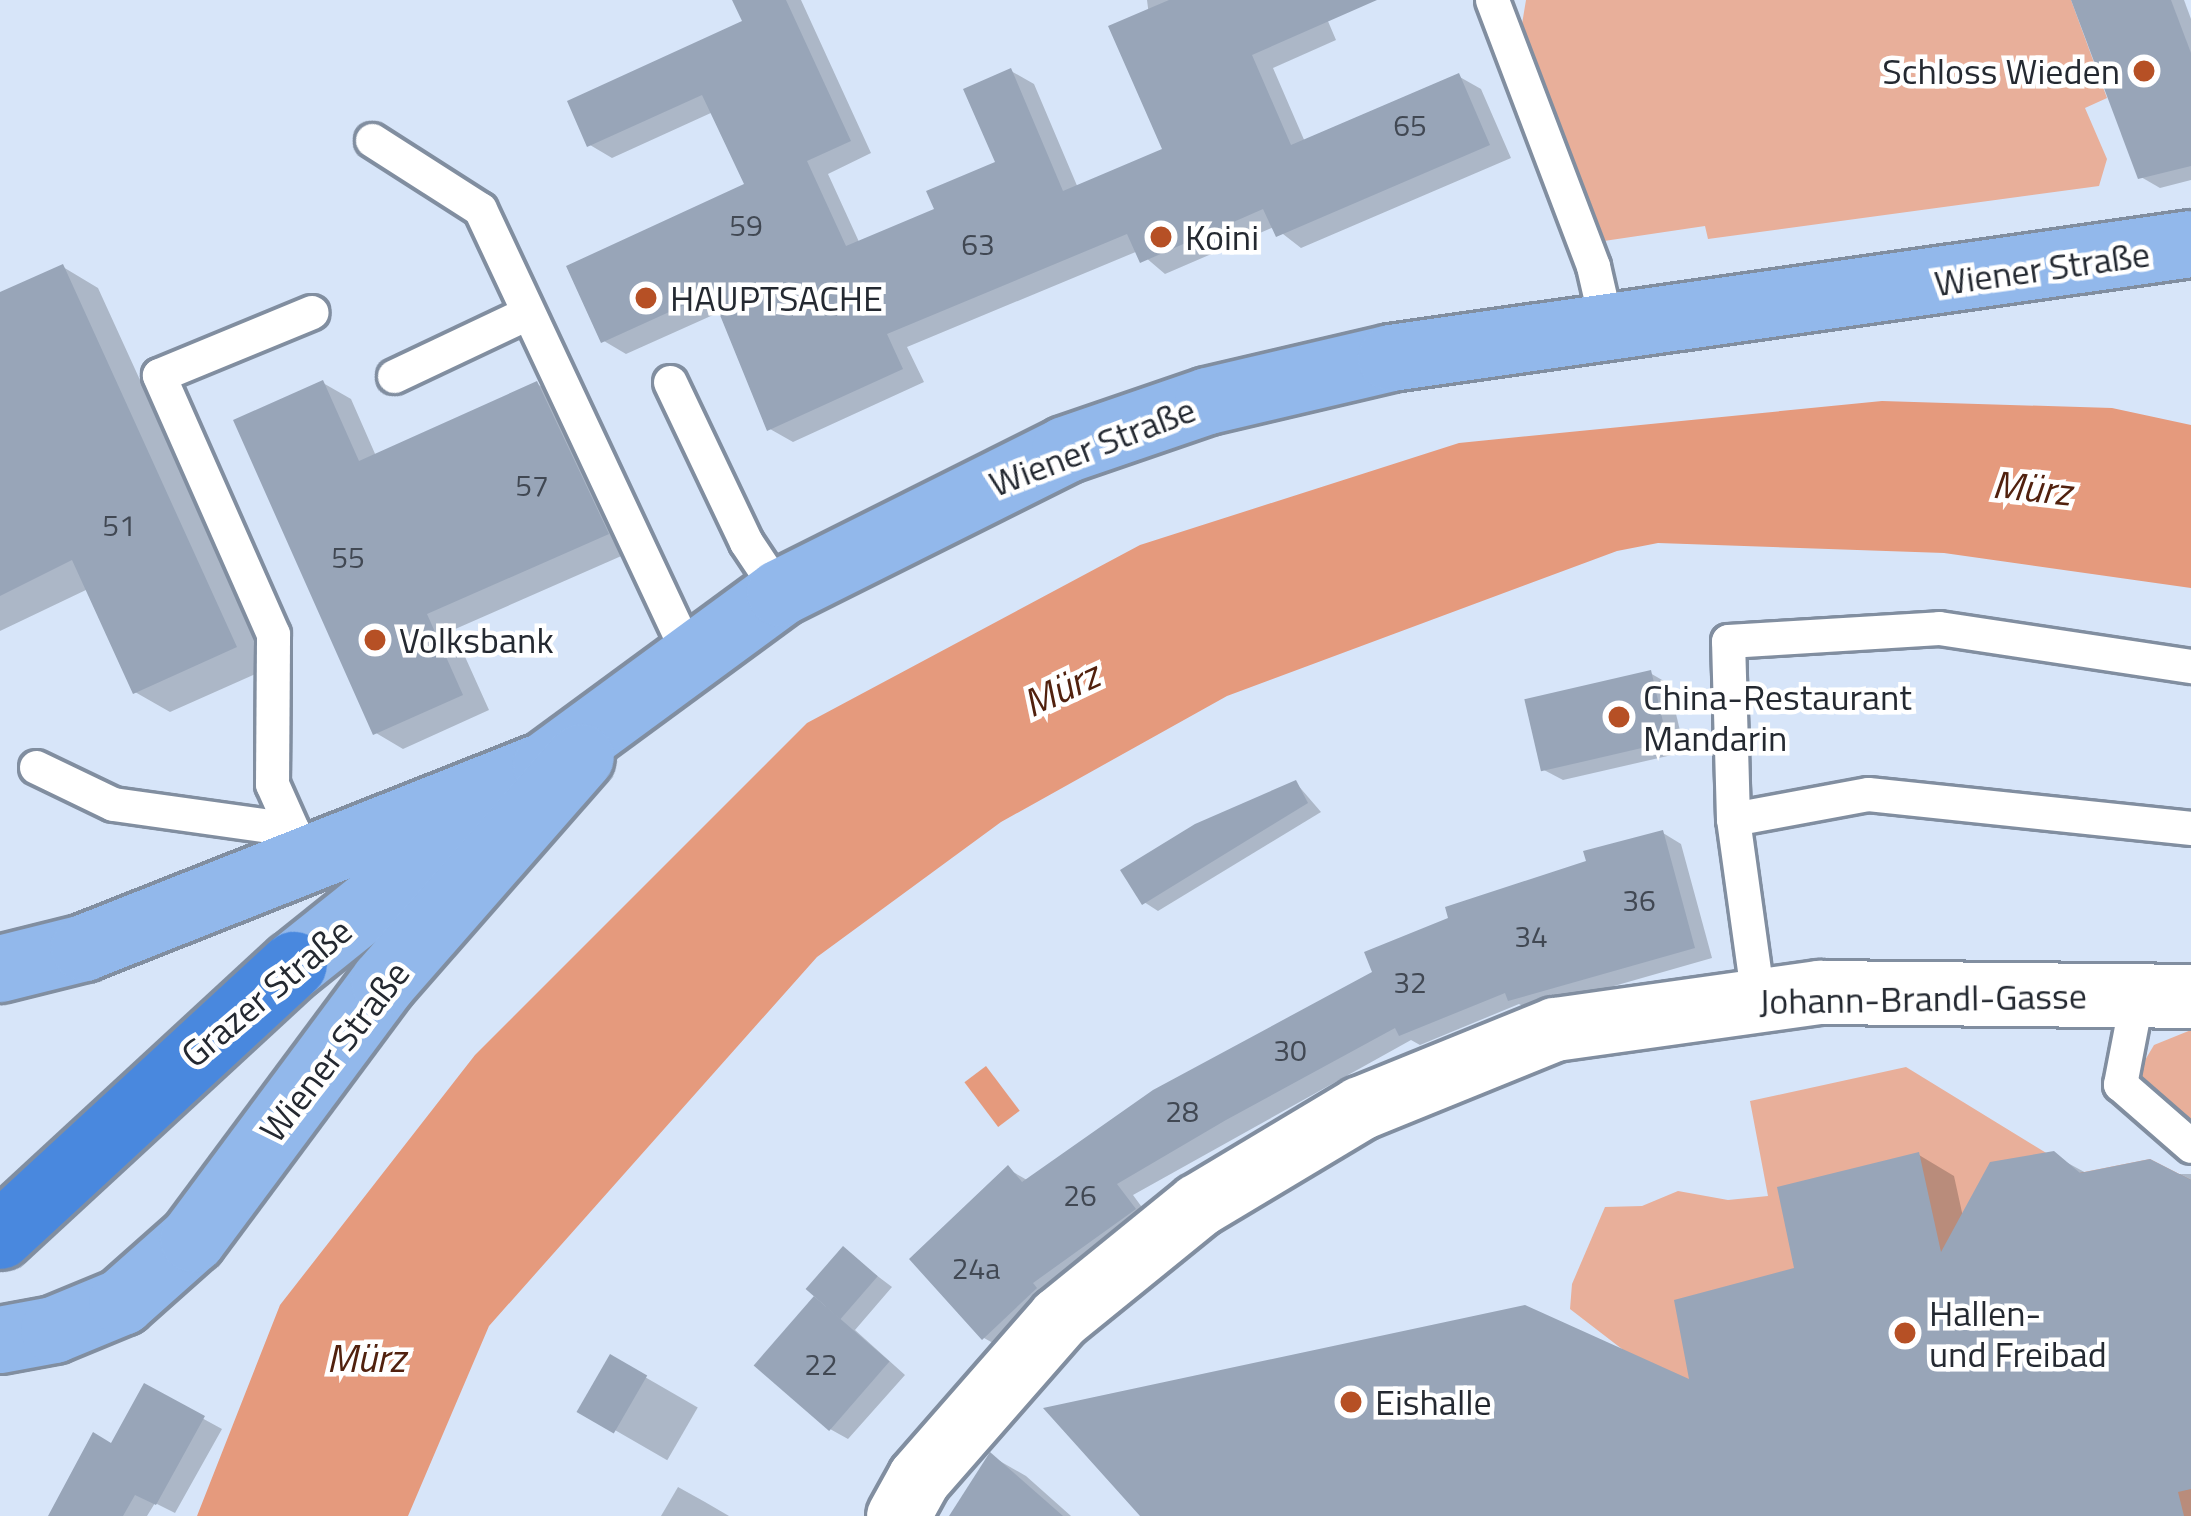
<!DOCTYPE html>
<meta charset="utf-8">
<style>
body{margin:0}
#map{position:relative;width:2191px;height:1516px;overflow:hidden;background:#d7e5f9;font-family:"Titillium Web",sans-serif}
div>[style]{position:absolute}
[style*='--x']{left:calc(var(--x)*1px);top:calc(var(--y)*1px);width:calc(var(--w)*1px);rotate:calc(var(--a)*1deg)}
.green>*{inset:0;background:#e8af9a}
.water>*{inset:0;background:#e59a7d;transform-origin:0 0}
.shadow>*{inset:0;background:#0003;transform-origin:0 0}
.building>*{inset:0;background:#98a5b8;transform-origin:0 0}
.roads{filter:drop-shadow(3px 0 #818ea0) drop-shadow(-3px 0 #818ea0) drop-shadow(0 3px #818ea0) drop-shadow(0 -3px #818ea0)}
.lane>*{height:33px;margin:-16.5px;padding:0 16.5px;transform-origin:16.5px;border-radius:16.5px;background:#fff}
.street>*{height:63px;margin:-31.5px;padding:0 31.5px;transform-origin:31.5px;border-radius:31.5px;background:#fff}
.primary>*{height:66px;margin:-33px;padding:0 33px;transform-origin:33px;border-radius:33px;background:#92b8eb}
.highway>*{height:66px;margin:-33px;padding:0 33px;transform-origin:33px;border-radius:33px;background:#4988de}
.dots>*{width:33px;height:33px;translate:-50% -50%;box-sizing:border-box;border:6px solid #fff;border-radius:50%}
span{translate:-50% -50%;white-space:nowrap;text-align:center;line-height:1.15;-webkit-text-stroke:9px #fff;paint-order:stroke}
.number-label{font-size:30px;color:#414853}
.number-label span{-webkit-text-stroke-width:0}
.poi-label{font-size:36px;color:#242931}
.right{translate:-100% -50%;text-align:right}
.left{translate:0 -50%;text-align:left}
.street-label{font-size:36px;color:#242931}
.water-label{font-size:39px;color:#51210e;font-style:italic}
</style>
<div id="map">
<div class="green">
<div style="clip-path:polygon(1526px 0,2071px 0,2107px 98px,2085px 108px,2107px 159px,2099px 186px,1708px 239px,1705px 226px,1604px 241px,1520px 36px)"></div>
<div style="clip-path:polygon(2191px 1030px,2191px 1131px,2135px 1077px,2154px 1045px)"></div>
<div style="clip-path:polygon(1906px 1067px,2079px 1173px,2150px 1159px,2191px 1180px,2191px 1516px,1661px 1516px,1622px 1349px,1570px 1309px,1572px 1284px,1605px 1207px,1642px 1206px,1678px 1191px,1728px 1200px,1768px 1196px,1750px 1101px)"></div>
</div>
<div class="water">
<div style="clip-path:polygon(1882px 401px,2112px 408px,2191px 425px,2191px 588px,1944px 553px,1658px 543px,1617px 551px,1227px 696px,1001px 822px,817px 957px,489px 1326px,408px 1516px,197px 1516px,280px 1305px,475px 1055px,807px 723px,1140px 545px,1459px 443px)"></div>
<div style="left:986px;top:1066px;width:56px;height:27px;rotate:53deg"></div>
</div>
<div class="shadow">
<div style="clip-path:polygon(736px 0,801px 0,871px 153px,828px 174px,860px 244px,938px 211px,999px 164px,1011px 71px,1034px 84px,1078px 188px,1166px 150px,1147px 0,1319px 0,1336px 40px,1273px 68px,1305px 142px,1458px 76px,1481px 89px,1511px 158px,1301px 248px,1274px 227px,1165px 274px,1138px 251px,907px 347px,924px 382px,793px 442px,770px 429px,722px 311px,626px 354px,604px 341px,748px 186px,713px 112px,612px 158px,590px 145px,746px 22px)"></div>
<div style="clip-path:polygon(2074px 0,2184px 0,2191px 19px,2191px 180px,2160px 188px,2141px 177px)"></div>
<div style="clip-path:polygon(63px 267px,98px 288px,271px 667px,170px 712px,135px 692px,88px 589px,0 631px,0 296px)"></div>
<div style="clip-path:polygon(323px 383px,351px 399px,376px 456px,537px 384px,565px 400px,635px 550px,453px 630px,489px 710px,403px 749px,376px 733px)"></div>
<div style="clip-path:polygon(1650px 673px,1669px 684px,1685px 752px,1563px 780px,1544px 770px)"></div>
<div style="clip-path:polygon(1296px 783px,1321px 812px,1158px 911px,1144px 902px)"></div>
<div style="clip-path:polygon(1663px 833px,1681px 844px,1712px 958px,1530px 1010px,1519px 1004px,1420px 1045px,1411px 1040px,1133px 1195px,1152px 1221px,1002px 1348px,984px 1338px,1008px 1169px,1027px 1180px,1589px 863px)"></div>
<div style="clip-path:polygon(1919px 1155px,1954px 1176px,1963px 1217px,2053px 1155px,2088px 1174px,2191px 1174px,2191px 1516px,1144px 1516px,1693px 1384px,1797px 1270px)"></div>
<div style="clip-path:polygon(843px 1250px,892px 1287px,855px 1330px,905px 1375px,848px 1439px,830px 1429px,826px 1307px)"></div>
<div style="left:612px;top:1358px;width:99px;height:61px;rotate:30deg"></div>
<div style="clip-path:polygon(145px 1387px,222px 1429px,175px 1513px,155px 1503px,147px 1516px,51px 1516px,113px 1447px)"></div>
<div style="clip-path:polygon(991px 1456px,1026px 1476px,1071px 1516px,954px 1516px)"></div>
<div style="clip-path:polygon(678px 1487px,705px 1502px,729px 1516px,661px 1516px)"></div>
</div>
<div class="building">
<div style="clip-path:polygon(732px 0,786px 0,851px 141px,807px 161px,846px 246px,934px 209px,926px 191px,995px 162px,963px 89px,1011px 68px,1063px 191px,1162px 149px,1108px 26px,1169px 0,1377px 0,1252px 55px,1291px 145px,1459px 73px,1490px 145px,1276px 237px,1263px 209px,1140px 263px,1127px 234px,887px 334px,903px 369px,767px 431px,711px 293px,601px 343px,566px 266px,744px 184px,702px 95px,587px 147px,567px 101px,742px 21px)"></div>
<div style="clip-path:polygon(2071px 0,2171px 0,2191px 53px,2191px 166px,2138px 179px)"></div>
<div style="clip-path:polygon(63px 264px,237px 647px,133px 694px,72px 560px,0 596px,0 292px)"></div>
<div style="clip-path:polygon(323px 380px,359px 461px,537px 381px,609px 534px,427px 614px,463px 695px,373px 735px,233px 420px)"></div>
<div style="left:1651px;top:670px;width:74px;height:130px;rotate:77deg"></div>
<div style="clip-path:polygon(1296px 780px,1308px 803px,1142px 905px,1120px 870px,1195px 824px)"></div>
<div style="clip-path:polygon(1663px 830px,1695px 948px,1508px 1001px,1505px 993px,1399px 1036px,1395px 1028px,1226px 1120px,1117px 1184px,1136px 1209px,1033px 1283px,1037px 1288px,982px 1340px,909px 1259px,1008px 1165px,1022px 1182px,1153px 1090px,1372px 972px,1364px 952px,1448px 918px,1445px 907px,1586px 861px,1583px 851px)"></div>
<div style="clip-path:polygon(2054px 1151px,2080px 1173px,2150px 1159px,2191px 1180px,2191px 1489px,2178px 1492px,2184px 1516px,1140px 1516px,1043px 1408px,1525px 1305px,1689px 1379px,1674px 1300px,1794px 1268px,1777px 1187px,1919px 1152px,1941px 1252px,1990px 1162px)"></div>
<div style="left:843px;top:1246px;width:46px;height:57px;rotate:41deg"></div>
<div style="left:814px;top:1296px;width:100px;height:92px;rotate:41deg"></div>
<div style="left:610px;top:1354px;width:43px;height:67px;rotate:30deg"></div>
<div style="clip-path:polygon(144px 1383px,205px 1416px,156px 1505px,135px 1495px,123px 1516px,48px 1516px,93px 1432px,111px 1443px)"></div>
<div style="clip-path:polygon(990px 1452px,1063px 1516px,949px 1516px)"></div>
</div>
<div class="roads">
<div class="lane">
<div style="--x:1492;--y:0;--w:285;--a:69.2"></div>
<div style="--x:1593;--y:266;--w:63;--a:77.1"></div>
<div style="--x:372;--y:140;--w:128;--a:32.6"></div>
<div style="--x:480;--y:209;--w:496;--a:64.9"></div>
<div style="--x:394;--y:376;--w:147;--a:-25.3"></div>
<div style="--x:670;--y:382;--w:177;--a:64.6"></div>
<div style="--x:746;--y:542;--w:61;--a:56.3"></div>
<div style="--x:36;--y:767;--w:85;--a:25.7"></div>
<div style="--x:113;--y:804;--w:181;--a:8"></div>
<div style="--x:1733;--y:819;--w:178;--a:-91.6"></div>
<div style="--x:1728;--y:641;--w:211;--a:-3.5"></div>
<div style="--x:1939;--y:628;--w:255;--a:8.6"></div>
<div style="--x:305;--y:858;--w:81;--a:-114"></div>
<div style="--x:272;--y:784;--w:150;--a:-89.6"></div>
<div style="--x:273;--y:634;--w:283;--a:-113.8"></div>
<div style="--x:159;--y:375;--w:165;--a:-22.4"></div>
<div style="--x:2137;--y:996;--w:90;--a:100.9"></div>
<div style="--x:2120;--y:1084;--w:94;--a:41.1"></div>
<div style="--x:1758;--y:999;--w:182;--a:-97.9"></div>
<div style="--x:1733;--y:819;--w:137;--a:-10.5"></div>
<div style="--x:1868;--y:794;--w:325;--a:6"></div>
</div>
<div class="street">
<div style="--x:898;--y:1516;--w:43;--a:-61.1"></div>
<div style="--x:919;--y:1478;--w:213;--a:-48.8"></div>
<div style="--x:1059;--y:1318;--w:179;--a:-39.1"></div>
<div style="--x:1198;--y:1205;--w:189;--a:-30.9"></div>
<div style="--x:1360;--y:1108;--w:210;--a:-22.1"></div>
<div style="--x:1555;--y:1029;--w:267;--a:-8"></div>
<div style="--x:1819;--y:992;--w:372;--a:0.6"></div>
</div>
<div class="primary">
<div style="--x:294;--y:965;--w:258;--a:-38.7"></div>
<div style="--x:0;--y:969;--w:87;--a:-14"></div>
<div style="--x:84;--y:948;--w:497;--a:-21.6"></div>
<div style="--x:546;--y:765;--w:290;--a:-36.3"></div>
<div style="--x:780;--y:593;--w:319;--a:-26.6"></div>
<div style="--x:1065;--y:450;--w:151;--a:-18.9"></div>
<div style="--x:1208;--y:401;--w:188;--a:-13.2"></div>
<div style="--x:1391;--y:358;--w:808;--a:-8.11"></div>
<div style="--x:0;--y:1340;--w:55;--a:-10.5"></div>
<div style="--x:54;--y:1330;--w:74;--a:-22.4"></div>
<div style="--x:122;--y:1302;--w:95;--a:-41.6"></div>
<div style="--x:193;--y:1239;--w:320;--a:-53.4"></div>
<div style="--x:384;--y:982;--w:299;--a:-48.8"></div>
</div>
<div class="highway">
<div style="--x:0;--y:1236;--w:400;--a:-42.7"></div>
</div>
</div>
<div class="dots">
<div style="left:2144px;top:71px;background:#b65025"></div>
<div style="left:1161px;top:237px;background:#b65025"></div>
<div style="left:646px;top:298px;background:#b65025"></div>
<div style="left:375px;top:640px;background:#b65025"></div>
<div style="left:1619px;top:717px;background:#b65025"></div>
<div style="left:1905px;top:1333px;background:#b65025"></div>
<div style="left:1351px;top:1402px;background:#b65025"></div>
</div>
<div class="number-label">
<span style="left:1410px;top:125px">65</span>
<span style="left:746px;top:225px">59</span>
<span style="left:978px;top:244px">63</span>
<span style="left:532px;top:485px">57</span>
<span style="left:119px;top:525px">51</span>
<span style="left:348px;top:557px">55</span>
<span style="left:1639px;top:900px">36</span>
<span style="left:1531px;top:936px">34</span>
<span style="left:1410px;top:982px">32</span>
<span style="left:1290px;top:1050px">30</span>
<span style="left:1182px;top:1111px">28</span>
<span style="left:1080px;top:1195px">26</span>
<span style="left:976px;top:1268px">24a</span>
<span style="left:821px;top:1364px">22</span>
</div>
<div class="poi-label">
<span class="right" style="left:2120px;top:71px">Schloss Wieden</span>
<span class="left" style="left:1185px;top:237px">Koini</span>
<span class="left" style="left:670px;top:298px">HAUPTSACHE</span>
<span class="left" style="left:399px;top:640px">Volksbank</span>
<span class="left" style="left:1643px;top:717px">China-Restaurant<br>Mandarin</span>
<span class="left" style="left:1929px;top:1333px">Hallen-<br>und Freibad</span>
<span class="left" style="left:1375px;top:1402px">Eishalle</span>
</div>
<div class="street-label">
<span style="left:2042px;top:268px;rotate:-8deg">Wiener Straße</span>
<span style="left:1092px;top:446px;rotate:-21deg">Wiener Straße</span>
<span style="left:266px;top:992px;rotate:-40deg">Grazer Straße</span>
<span style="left:1923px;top:998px;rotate:-1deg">Johann-Brandl-Gasse</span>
<span style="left:334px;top:1051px;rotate:-52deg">Wiener Straße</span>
</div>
<div class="water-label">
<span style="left:2032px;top:488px;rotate:6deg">Mürz</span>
<span style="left:1061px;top:689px;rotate:-25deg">Mürz</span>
<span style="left:366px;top:1358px">Mürz</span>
</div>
</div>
